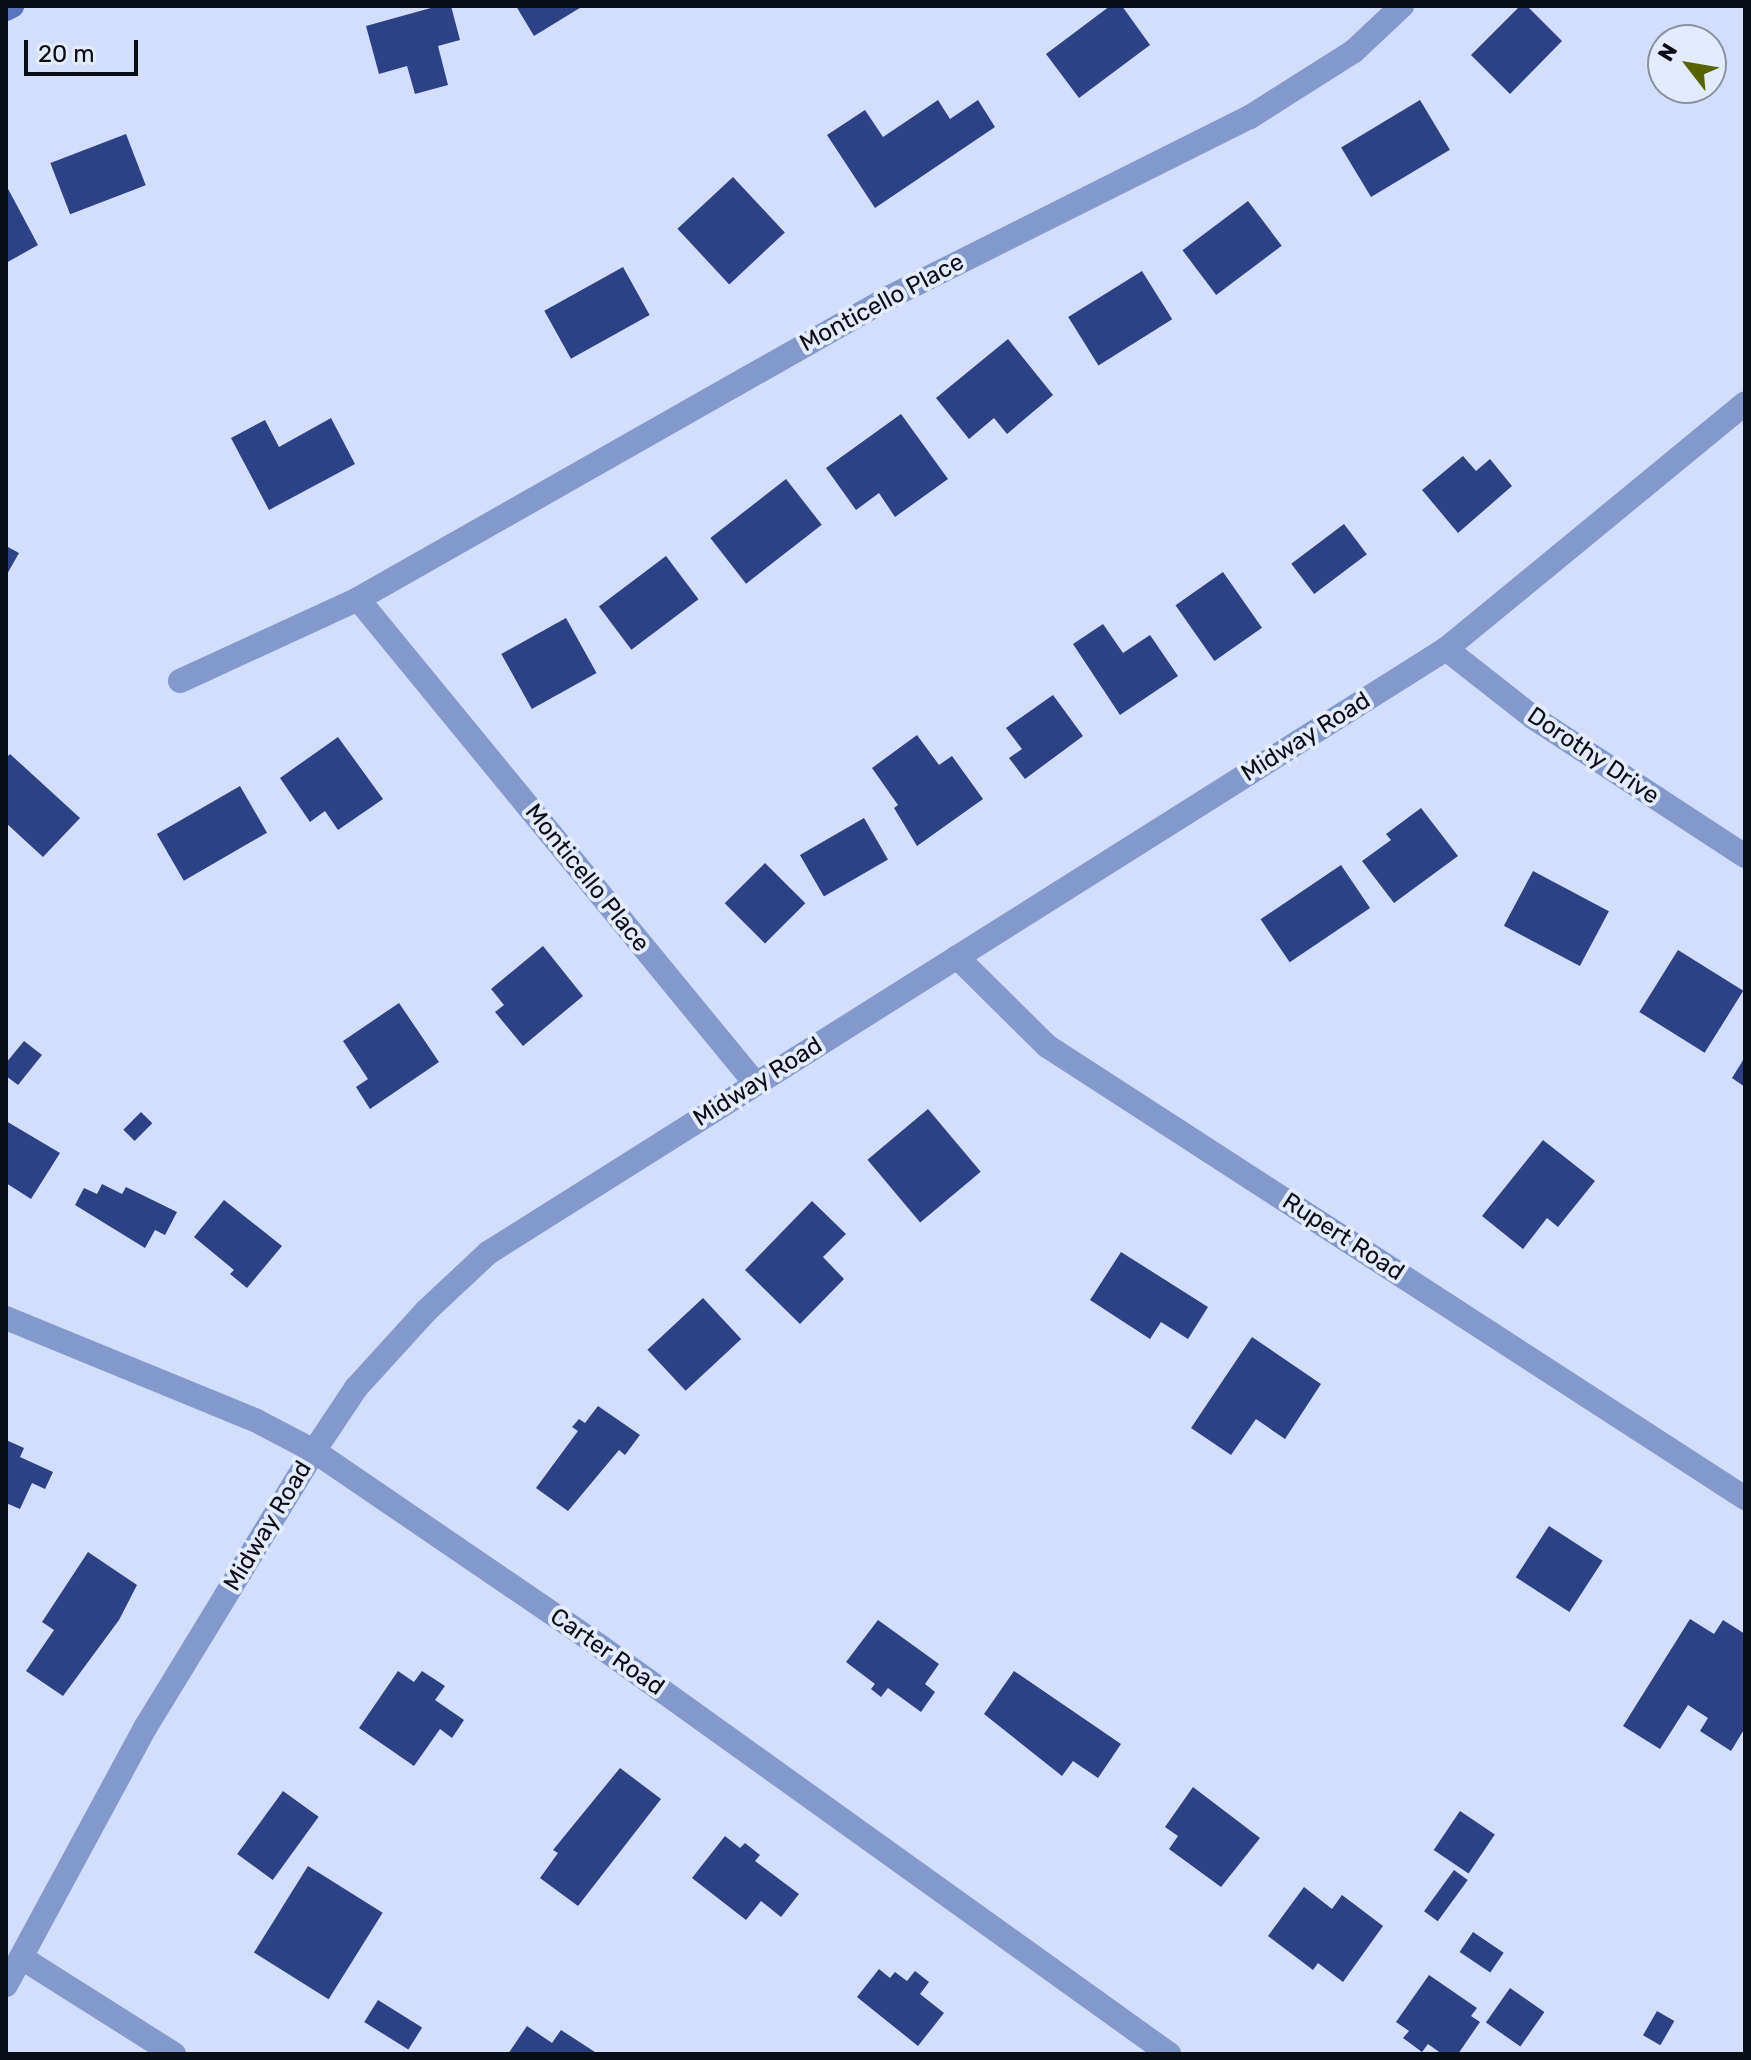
<!DOCTYPE html>
<style>
body{margin:0}
#map{position:relative;width:1751px;height:2060px;overflow:hidden;background:#d2defb;font-family:Rubik,sans-serif}
div>[style]{position:absolute}
[style*='--x']{left:calc(var(--x)*1px);top:calc(var(--y)*1px);width:calc(var(--w)*1px);rotate:calc(var(--a)*1deg)}
.building>*{inset:0;background:#2c4285;transform-origin:0 0}
.minor>*{height:24px;margin:-12px;padding:0 12px;transform-origin:12px;border-radius:12px;background:#8398cb}
.secondary>*{height:24px;margin:-12px;padding:0 12px;transform-origin:12px;border-radius:12px;background:#5874be}
span{translate:-50% -50%;white-space:nowrap;text-align:center;line-height:1.15;-webkit-text-stroke:8px #e4ebfd;paint-order:stroke}
.street-label{font-size:24px;color:#090d16}
.frame{position:absolute;inset:0;border:8px solid #090d16;pointer-events:none}
.north{position:absolute;left:1647px;top:24px;width:80px;height:80px;box-sizing:border-box;background:#e4ebfd;border:2px solid #8c92a1;border-radius:50%;rotate:301deg;font-size:22px;font-weight:700;line-height:32px;text-align:center;color:#090d16}
.north::after{content:'';display:block;margin:auto;width:28px;height:36px;background:#576201;clip-path:polygon(50% 0,100% 100%,50% 72%,0 100%)}
.scale{position:absolute;left:24px;top:40px;width:114px;height:36px;box-sizing:border-box;border:4px solid #090d16;border-top:0;padding-left:10px;font-size:24px;line-height:28px;white-space:nowrap;color:#090d16;-webkit-text-stroke:6px #e4ebfd;paint-order:stroke}
</style>
<div id="map">
<div class="building">
<div style="clip-path:polygon(438px 6px,451px 6px,460px 40px,438px 46px,448px 85px,415px 94px,407px 66px,379px 74px,366px 26px)"></div>
<div style="clip-path:polygon(516px 6px,583px 6px,534px 36px)"></div>
<div style="clip-path:polygon(1110px 6px,1122px 6px,1150px 45px,1079px 98px,1046px 54px)"></div>
<div style="clip-path:polygon(1520px 6px,1527px 6px,1562px 41px,1510px 94px,1471px 55px)"></div>
<div style="clip-path:polygon(938px 100px,950px 119px,978px 100px,995px 127px,875px 208px,827px 135px,865px 110px,883px 137px)"></div>
<div style="left:1420px;top:100px;width:58px;height:92px;rotate:59deg"></div>
<div style="left:126px;top:134px;width:55px;height:81px;rotate:69deg"></div>
<div style="left:733px;top:177px;width:76px;height:76px;rotate:47deg"></div>
<div style="clip-path:polygon(6px 185px,38px 245px,6px 263px)"></div>
<div style="left:1248px;top:201px;width:56px;height:82px;rotate:53deg"></div>
<div style="left:623px;top:267px;width:55px;height:90px;rotate:61deg"></div>
<div style="left:1142px;top:271px;width:57px;height:87px;rotate:58deg"></div>
<div style="clip-path:polygon(1008px 339px,1053px 395px,1007px 434px,994px 418px,969px 439px,936px 398px)"></div>
<div style="clip-path:polygon(901px 414px,948px 479px,895px 517px,879px 493px,856px 510px,826px 468px)"></div>
<div style="clip-path:polygon(331px 418px,355px 464px,269px 510px,231px 438px,265px 420px,279px 447px)"></div>
<div style="clip-path:polygon(1463px 456px,1476px 471px,1490px 459px,1512px 486px,1458px 533px,1422px 490px)"></div>
<div style="left:786px;top:479px;width:58px;height:96px;rotate:52deg"></div>
<div style="left:1344px;top:524px;width:38px;height:66px;rotate:53deg"></div>
<div style="clip-path:polygon(6px 546px,19px 553px,6px 576px)"></div>
<div style="left:666px;top:556px;width:54px;height:84px;rotate:53deg"></div>
<div style="left:1223px;top:572px;width:68px;height:58px;rotate:55deg"></div>
<div style="left:566px;top:618px;width:63px;height:74px;rotate:61deg"></div>
<div style="clip-path:polygon(1103px 624px,1123px 653px,1150px 635px,1178px 676px,1120px 715px,1073px 644px)"></div>
<div style="clip-path:polygon(1053px 695px,1083px 736px,1025px 779px,1009px 758px,1022px 749px,1006px 728px)"></div>
<div style="clip-path:polygon(917px 735px,939px 765px,952px 756px,983px 799px,917px 846px,894px 808px,898px 805px,872px 768px)"></div>
<div style="clip-path:polygon(338px 737px,383px 799px,338px 830px,325px 811px,310px 822px,280px 778px)"></div>
<div style="clip-path:polygon(10px 754px,80px 818px,43px 857px,6px 823px,6px 758px)"></div>
<div style="left:240px;top:786px;width:54px;height:96px;rotate:60deg"></div>
<div style="clip-path:polygon(1421px 808px,1458px 856px,1394px 903px,1362px 861px,1391px 840px,1386px 834px)"></div>
<div style="left:864px;top:818px;width:48px;height:74px;rotate:60deg"></div>
<div style="left:765px;top:863px;width:57px;height:57px;rotate:45deg"></div>
<div style="left:1341px;top:865px;width:52px;height:97px;rotate:56deg"></div>
<div style="left:1533px;top:871px;width:86px;height:62px;rotate:28deg"></div>
<div style="clip-path:polygon(543px 946px,583px 996px,523px 1046px,495px 1012px,504px 1005px,491px 989px)"></div>
<div style="left:1678px;top:950px;width:77px;height:73px;rotate:32deg"></div>
<div style="clip-path:polygon(399px 1003px,439px 1062px,370px 1109px,356px 1087px,368px 1079px,343px 1041px)"></div>
<div style="clip-path:polygon(24px 1041px,42px 1055px,18px 1085px,6px 1076px,6px 1063px)"></div>
<div style="clip-path:polygon(1745px 1057px,1745px 1087px,1732px 1078px)"></div>
<div style="left:928px;top:1109px;width:82px;height:79px;rotate:50deg"></div>
<div style="left:141px;top:1112px;width:16px;height:25px;rotate:45deg"></div>
<div style="clip-path:polygon(6px 1121px,60px 1153px,31px 1199px,6px 1183px)"></div>
<div style="clip-path:polygon(1543px 1140px,1595px 1181px,1558px 1227px,1547px 1218px,1523px 1249px,1482px 1216px)"></div>
<div style="clip-path:polygon(102px 1184px,122px 1194px,126px 1187px,177px 1212px,165px 1235px,155px 1230px,145px 1248px,75px 1205px,84px 1188px,97px 1194px)"></div>
<div style="clip-path:polygon(224px 1200px,282px 1246px,247px 1288px,230px 1274px,234px 1270px,194px 1237px)"></div>
<div style="clip-path:polygon(812px 1201px,846px 1234px,823px 1257px,844px 1279px,800px 1324px,745px 1270px)"></div>
<div style="clip-path:polygon(1121px 1252px,1208px 1307px,1188px 1339px,1161px 1322px,1150px 1339px,1090px 1300px)"></div>
<div style="left:703px;top:1298px;width:56px;height:76px;rotate:47deg"></div>
<div style="clip-path:polygon(1252px 1337px,1321px 1384px,1285px 1439px,1256px 1419px,1231px 1455px,1191px 1428px)"></div>
<div style="clip-path:polygon(598px 1406px,640px 1435px,625px 1455px,619px 1450px,568px 1511px,536px 1488px,578px 1431px,572px 1427px,579px 1419px,585px 1423px)"></div>
<div style="clip-path:polygon(6px 1440px,24px 1448px,20px 1457px,53px 1472px,45px 1489px,32px 1483px,20px 1509px,6px 1503px)"></div>
<div style="left:1549px;top:1526px;width:64px;height:61px;rotate:33deg"></div>
<div style="clip-path:polygon(88px 1552px,137px 1585px,119px 1620px,63px 1696px,26px 1671px,54px 1630px,42px 1622px)"></div>
<div style="clip-path:polygon(1690px 1619px,1714px 1634px,1723px 1620px,1745px 1634px,1745px 1728px,1731px 1751px,1700px 1731px,1708px 1718px,1688px 1705px,1660px 1749px,1623px 1726px)"></div>
<div style="clip-path:polygon(878px 1620px,939px 1664px,925px 1684px,935px 1692px,921px 1712px,888px 1688px,881px 1697px,871px 1689px,875px 1684px,846px 1662px)"></div>
<div style="clip-path:polygon(398px 1671px,414px 1682px,422px 1671px,445px 1686px,435px 1700px,464px 1720px,452px 1738px,440px 1729px,414px 1766px,359px 1728px)"></div>
<div style="clip-path:polygon(1014px 1671px,1121px 1744px,1098px 1778px,1073px 1761px,1062px 1776px,984px 1714px)"></div>
<div style="clip-path:polygon(620px 1768px,661px 1799px,578px 1906px,540px 1878px,558px 1853px,553px 1850px)"></div>
<div style="clip-path:polygon(1193px 1787px,1260px 1838px,1221px 1887px,1169px 1849px,1178px 1836px,1165px 1827px)"></div>
<div style="left:283px;top:1791px;width:44px;height:78px;rotate:36deg"></div>
<div style="left:1460px;top:1811px;width:42px;height:47px;rotate:34deg"></div>
<div style="clip-path:polygon(725px 1836px,740px 1848px,745px 1843px,760px 1855px,755px 1861px,799px 1894px,781px 1917px,761px 1901px,746px 1920px,692px 1878px)"></div>
<div style="left:308px;top:1866px;width:88px;height:102px;rotate:32deg"></div>
<div style="left:1454px;top:1870px;width:17px;height:51px;rotate:36deg"></div>
<div style="clip-path:polygon(1304px 1887px,1332px 1909px,1342px 1895px,1383px 1926px,1343px 1982px,1318px 1963px,1313px 1970px,1268px 1936px)"></div>
<div style="left:1473px;top:1932px;width:37px;height:24px;rotate:34deg"></div>
<div style="clip-path:polygon(879px 1969px,890px 1978px,895px 1972px,907px 1981px,915px 1971px,929px 1982px,920px 1994px,944px 2013px,918px 2046px,857px 1997px)"></div>
<div style="clip-path:polygon(1429px 1975px,1477px 2008px,1471px 2016px,1480px 2022px,1458px 2054px,1442px 2054px,1428px 2044px,1422px 2052px,1403px 2038px,1409px 2031px,1396px 2022px)"></div>
<div style="left:1510px;top:1988px;width:42px;height:42px;rotate:35deg"></div>
<div style="left:378px;top:2000px;width:52px;height:26px;rotate:32deg"></div>
<div style="left:1657px;top:2011px;width:20px;height:28px;rotate:30deg"></div>
<div style="clip-path:polygon(527px 2026px,552px 2043px,561px 2030px,598px 2054px,508px 2054px)"></div>
</div>
<div class="minor">
<div style="--x:358;--y:599;--w:626;--a:50.64"></div>
<div style="--x:1446;--y:649;--w:112;--a:38.1"></div>
<div style="--x:1534;--y:718;--w:252;--a:33.2"></div>
<div style="--x:180;--y:681;--w:196;--a:-24.7"></div>
<div style="--x:358;--y:599;--w:612;--a:-29.58"></div>
<div style="--x:890;--y:297;--w:402;--a:-26.6"></div>
<div style="--x:1250;--y:117;--w:123;--a:-32.4"></div>
<div style="--x:1354;--y:51;--w:66;--a:-43.2"></div>
<div style="--x:957;--y:957;--w:127;--a:44.7"></div>
<div style="--x:1047;--y:1046;--w:832;--a:32.93"></div>
<div style="--x:6;--y:1318;--w:269;--a:22.3"></div>
<div style="--x:255;--y:1420;--w:67;--a:27.7"></div>
<div style="--x:314;--y:1451;--w:348;--a:34.3"></div>
<div style="--x:601;--y:1647;--w:699;--a:35.62"></div>
<div style="--x:22;--y:1958;--w:180;--a:32.3"></div>
<div style="--x:6;--y:1985;--w:292;--a:-61.6"></div>
<div style="--x:145;--y:1728;--w:324;--a:-58.6"></div>
<div style="--x:314;--y:1451;--w:76;--a:-56.3"></div>
<div style="--x:356;--y:1388;--w:104;--a:-47.7"></div>
<div style="--x:426;--y:1311;--w:85;--a:-43.1"></div>
<div style="--x:488;--y:1253;--w:1133;--a:-32.23"></div>
<div style="--x:1446;--y:649;--w:387;--a:-39.4"></div>
</div>
<div class="secondary">
<div style="--x:6;--y:9;--w:7;--a:-27"></div>
</div>
<div class="street-label">
<span style="left:882px;top:303px;rotate:-28deg">Monticello Place</span>
<span style="left:1306px;top:737px;rotate:-32deg">Midway Road</span>
<span style="left:1593px;top:756px;rotate:34deg">Dorothy Drive</span>
<span style="left:587px;top:878px;rotate:51deg">Monticello Place</span>
<span style="left:758px;top:1082px;rotate:-32deg">Midway Road</span>
<span style="left:1343px;top:1237px;rotate:33deg">Rupert Road</span>
<span style="left:268px;top:1526px;rotate:-59deg">Midway Road</span>
<span style="left:607px;top:1652px;rotate:35deg">Carter Road</span>
</div>
<div class="frame"></div>
<div class="north">N</div>
<div class="scale">20 m</div>
</div>
